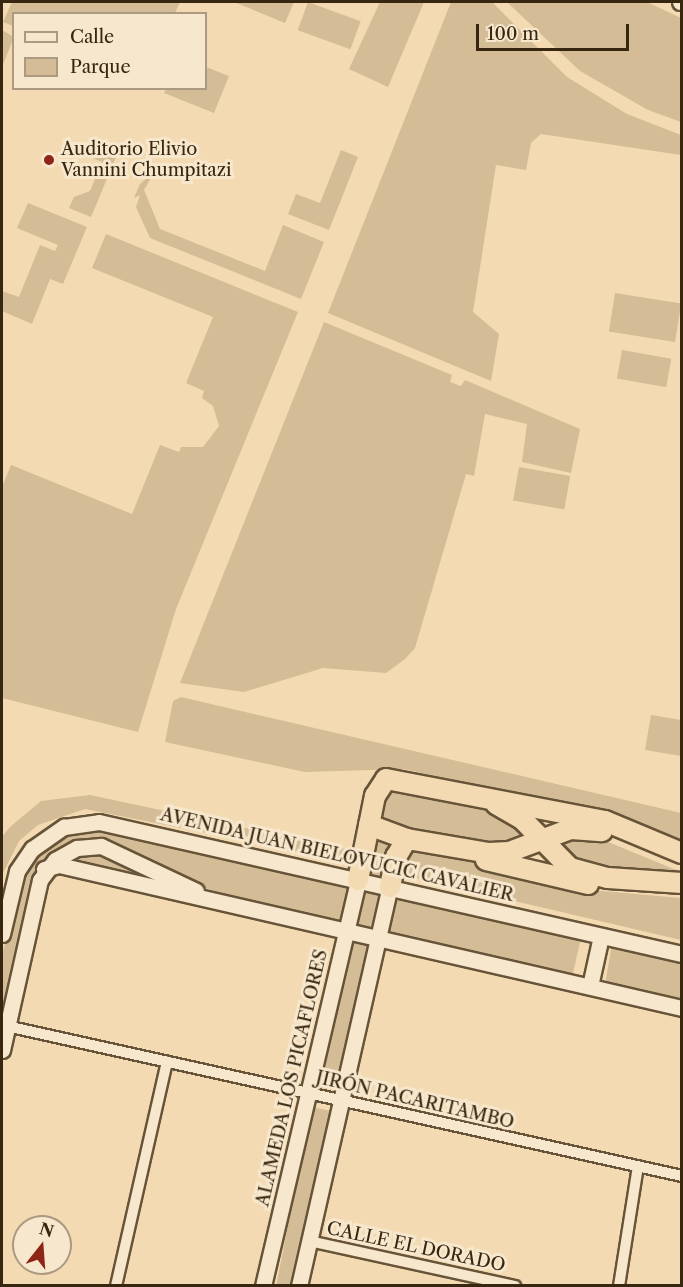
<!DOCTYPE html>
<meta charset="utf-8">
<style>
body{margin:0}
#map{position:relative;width:683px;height:1287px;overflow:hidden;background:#f3dab2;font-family:"Libre Caslon Text",serif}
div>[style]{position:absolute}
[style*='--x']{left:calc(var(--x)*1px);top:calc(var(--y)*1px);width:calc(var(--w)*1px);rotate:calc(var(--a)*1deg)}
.green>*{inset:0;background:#d3bc96;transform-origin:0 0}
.roads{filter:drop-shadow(2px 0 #675438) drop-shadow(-2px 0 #675438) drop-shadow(0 2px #675438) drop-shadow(0 -2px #675438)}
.street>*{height:10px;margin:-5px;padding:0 5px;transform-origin:5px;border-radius:5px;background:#f7e7cd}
.secondary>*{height:15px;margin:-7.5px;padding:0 7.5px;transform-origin:7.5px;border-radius:7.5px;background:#f7e7cd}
.highway>*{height:20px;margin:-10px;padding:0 10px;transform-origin:10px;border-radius:10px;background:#f3dab2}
.dots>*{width:16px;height:16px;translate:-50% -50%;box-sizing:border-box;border:3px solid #f7e7cd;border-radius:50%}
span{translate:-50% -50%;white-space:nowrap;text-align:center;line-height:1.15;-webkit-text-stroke:6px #f7e7cd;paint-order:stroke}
.poi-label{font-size:18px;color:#382710}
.left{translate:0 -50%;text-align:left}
.street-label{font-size:18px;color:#382710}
.frame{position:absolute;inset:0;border:3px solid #382710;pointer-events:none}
.legend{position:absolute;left:12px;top:12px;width:195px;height:78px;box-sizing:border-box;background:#f7e7cd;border:2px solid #ab9a81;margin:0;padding:8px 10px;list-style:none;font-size:18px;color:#382710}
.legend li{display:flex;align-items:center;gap:12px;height:30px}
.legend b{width:30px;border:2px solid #ab9a81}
.north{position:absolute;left:12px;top:1215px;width:60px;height:60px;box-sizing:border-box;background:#f7e7cd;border:2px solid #ab9a81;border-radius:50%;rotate:17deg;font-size:16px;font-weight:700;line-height:24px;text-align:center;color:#382710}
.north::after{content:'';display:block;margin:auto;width:21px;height:27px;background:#8f2418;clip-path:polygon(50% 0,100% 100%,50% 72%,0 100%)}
.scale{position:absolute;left:476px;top:24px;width:153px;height:27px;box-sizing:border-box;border:3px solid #382710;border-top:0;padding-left:8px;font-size:18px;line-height:21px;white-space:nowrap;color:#382710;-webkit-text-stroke:4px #f7e7cd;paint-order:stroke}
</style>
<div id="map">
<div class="green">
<div style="clip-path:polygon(12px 2px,180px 2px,175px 13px,14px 14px,13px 26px,3px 22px)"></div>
<div style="clip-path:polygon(234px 2px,294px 2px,285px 23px)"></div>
<div style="left:308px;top:2px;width:56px;height:30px;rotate:20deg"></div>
<div style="clip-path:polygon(380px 2px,424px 2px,388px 87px,349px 69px)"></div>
<div style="clip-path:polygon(451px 2px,492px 2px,567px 77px,627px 114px,681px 135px,681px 155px,541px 134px,531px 143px,526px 170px,496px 165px,473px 312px,499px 334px,491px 381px,328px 313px)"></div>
<div style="clip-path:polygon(507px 2px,647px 2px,681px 18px,681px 122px,648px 110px,580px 71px)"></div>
<div style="clip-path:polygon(2px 30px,14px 37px,2px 67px)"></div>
<div style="clip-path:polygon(206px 67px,229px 76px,214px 113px,164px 93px,166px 89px,206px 88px)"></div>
<div style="clip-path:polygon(89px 144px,117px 155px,91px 217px,69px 208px,74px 197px,90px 191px,102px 162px,90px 157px)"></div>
<div style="clip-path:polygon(341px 150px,358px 157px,329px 230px,288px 214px,296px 194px,320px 203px)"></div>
<div style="clip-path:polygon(155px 171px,144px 190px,160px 229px,265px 271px,283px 225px,324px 242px,301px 299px,150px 238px,136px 207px,140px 195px,134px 198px,140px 184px)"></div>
<div style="clip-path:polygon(28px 203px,87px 227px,63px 284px,50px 279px,32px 324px,2px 311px,2px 291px,19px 297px,40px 245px,55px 251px,58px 245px,17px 228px)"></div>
<div style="clip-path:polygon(106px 234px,298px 312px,176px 609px,138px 732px,2px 698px,2px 487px,11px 465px,132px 514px,160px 445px,179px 452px,181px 447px,203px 447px,219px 426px,213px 406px,202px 398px,204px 391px,186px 383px,213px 317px,92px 268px)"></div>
<div style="left:615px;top:293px;width:67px;height:39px;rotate:9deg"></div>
<div style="clip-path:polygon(324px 322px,452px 375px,450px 382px,461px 386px,465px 380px,580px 429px,571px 473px,522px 462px,527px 424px,485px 414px,474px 476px,466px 474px,415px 648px,405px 659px,386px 673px,323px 668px,244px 692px,180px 683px)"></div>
<div style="left:622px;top:350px;width:50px;height:29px;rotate:10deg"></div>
<div style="left:519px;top:467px;width:52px;height:34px;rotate:10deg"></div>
<div style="clip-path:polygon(181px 697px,681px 813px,681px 847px,615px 818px,404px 769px,305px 772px,165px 742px,173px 701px)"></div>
<div style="clip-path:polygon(651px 715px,681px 720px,681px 756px,645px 750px)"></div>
<div style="clip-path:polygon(394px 786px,486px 808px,530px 835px,510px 847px,416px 836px,381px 821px,385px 795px)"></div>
<div style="clip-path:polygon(90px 795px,345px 849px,347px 861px,85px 809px,38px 825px,19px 841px,2px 875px,2px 837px,10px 827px,41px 801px)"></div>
<div style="clip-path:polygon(97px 827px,349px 884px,340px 925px,212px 891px,102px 841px,36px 872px,2px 1012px,2px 955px,22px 875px,33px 856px,68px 833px)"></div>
<div style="clip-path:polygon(596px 837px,681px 872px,681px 876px,595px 869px,561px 854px,558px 839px)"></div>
<div style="clip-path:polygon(380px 838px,394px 847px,386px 877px,380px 879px,365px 872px,372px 842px)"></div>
<div style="clip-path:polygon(406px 846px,579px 889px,681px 898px,681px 940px,399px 874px)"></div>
<div style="clip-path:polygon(94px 851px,171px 885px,62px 861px)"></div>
<div style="clip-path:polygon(367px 889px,378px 892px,382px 900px,370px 930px,359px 927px,355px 918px)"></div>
<div style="left:396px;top:895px;width:190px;height:41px;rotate:13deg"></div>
<div style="left:349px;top:941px;width:22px;height:149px;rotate:13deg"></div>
<div style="clip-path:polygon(612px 944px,681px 960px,681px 1002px,605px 985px)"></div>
<div style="left:311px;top:1107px;width:21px;height:184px;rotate:11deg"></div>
</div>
<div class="roads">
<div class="street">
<div style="--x:2;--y:1025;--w:697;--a:12.52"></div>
<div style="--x:309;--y:1241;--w:211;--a:12.3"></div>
<div style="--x:116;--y:1286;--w:230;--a:-77.2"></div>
<div style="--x:619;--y:1286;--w:121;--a:-81"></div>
</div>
<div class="secondary">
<div style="--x:680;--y:2;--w:2;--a:0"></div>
<div style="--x:44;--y:869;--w:16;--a:-15"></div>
<div style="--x:59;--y:865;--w:639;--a:12.93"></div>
<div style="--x:2;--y:934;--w:65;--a:-76.6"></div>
<div style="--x:17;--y:871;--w:27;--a:-56"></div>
<div style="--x:32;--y:849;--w:39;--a:-35"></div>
<div style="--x:64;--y:827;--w:35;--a:-8"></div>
<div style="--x:99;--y:822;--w:598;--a:12.76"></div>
<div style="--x:590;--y:986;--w:51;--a:-77.6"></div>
<div style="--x:2;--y:1050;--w:174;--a:-77.4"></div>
<div style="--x:40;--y:880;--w:25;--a:-53"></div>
<div style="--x:55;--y:860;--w:25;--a:-29"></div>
<div style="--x:77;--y:848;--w:24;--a:-5"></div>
<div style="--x:101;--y:846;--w:105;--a:25.3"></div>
<div style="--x:263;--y:1286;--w:417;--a:-76.8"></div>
<div style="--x:299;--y:1286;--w:409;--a:-77.2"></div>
</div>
<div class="highway">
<div style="--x:496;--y:804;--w:30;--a:30"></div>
<div style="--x:522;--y:819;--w:69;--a:45.6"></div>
<div style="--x:570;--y:868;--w:39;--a:15"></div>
<div style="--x:608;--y:878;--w:74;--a:3.9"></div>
<div style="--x:369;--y:825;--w:40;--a:20.2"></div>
<div style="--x:407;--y:839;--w:83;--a:9.7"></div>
<div style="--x:489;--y:853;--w:20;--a:-3"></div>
<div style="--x:509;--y:852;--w:66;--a:-20.4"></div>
<div style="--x:571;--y:829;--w:31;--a:4"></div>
<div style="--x:486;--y:860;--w:105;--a:13.2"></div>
<div style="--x:358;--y:880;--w:86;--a:-78.6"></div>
<div style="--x:375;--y:796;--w:20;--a:-57"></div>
<div style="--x:386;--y:779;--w:223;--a:10.9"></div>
<div style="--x:605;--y:821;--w:83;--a:22.6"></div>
<div style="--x:390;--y:887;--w:31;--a:-79"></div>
<div style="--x:396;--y:857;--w:21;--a:-59"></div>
</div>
</div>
<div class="dots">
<div style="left:49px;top:160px;background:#8f2418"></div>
</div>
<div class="poi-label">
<span class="left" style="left:61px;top:160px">Auditorio Elivio<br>Vannini Chumpitazi</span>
</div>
<div class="street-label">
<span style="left:337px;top:855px;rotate:13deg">AVENIDA JUAN BIELOVUCIC CAVALIER</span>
<span style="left:292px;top:1078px;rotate:-77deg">ALAMEDA LOS PICAFLORES</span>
<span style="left:415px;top:1100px;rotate:13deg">JIRÓN PACARITAMBO</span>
<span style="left:416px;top:1247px;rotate:12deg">CALLE EL DORADO</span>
</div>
<div class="frame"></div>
<ul class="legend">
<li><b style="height:8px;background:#f7e7cd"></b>Calle</li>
<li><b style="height:16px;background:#d3bc96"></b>Parque</li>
</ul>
<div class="north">N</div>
<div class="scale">100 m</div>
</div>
